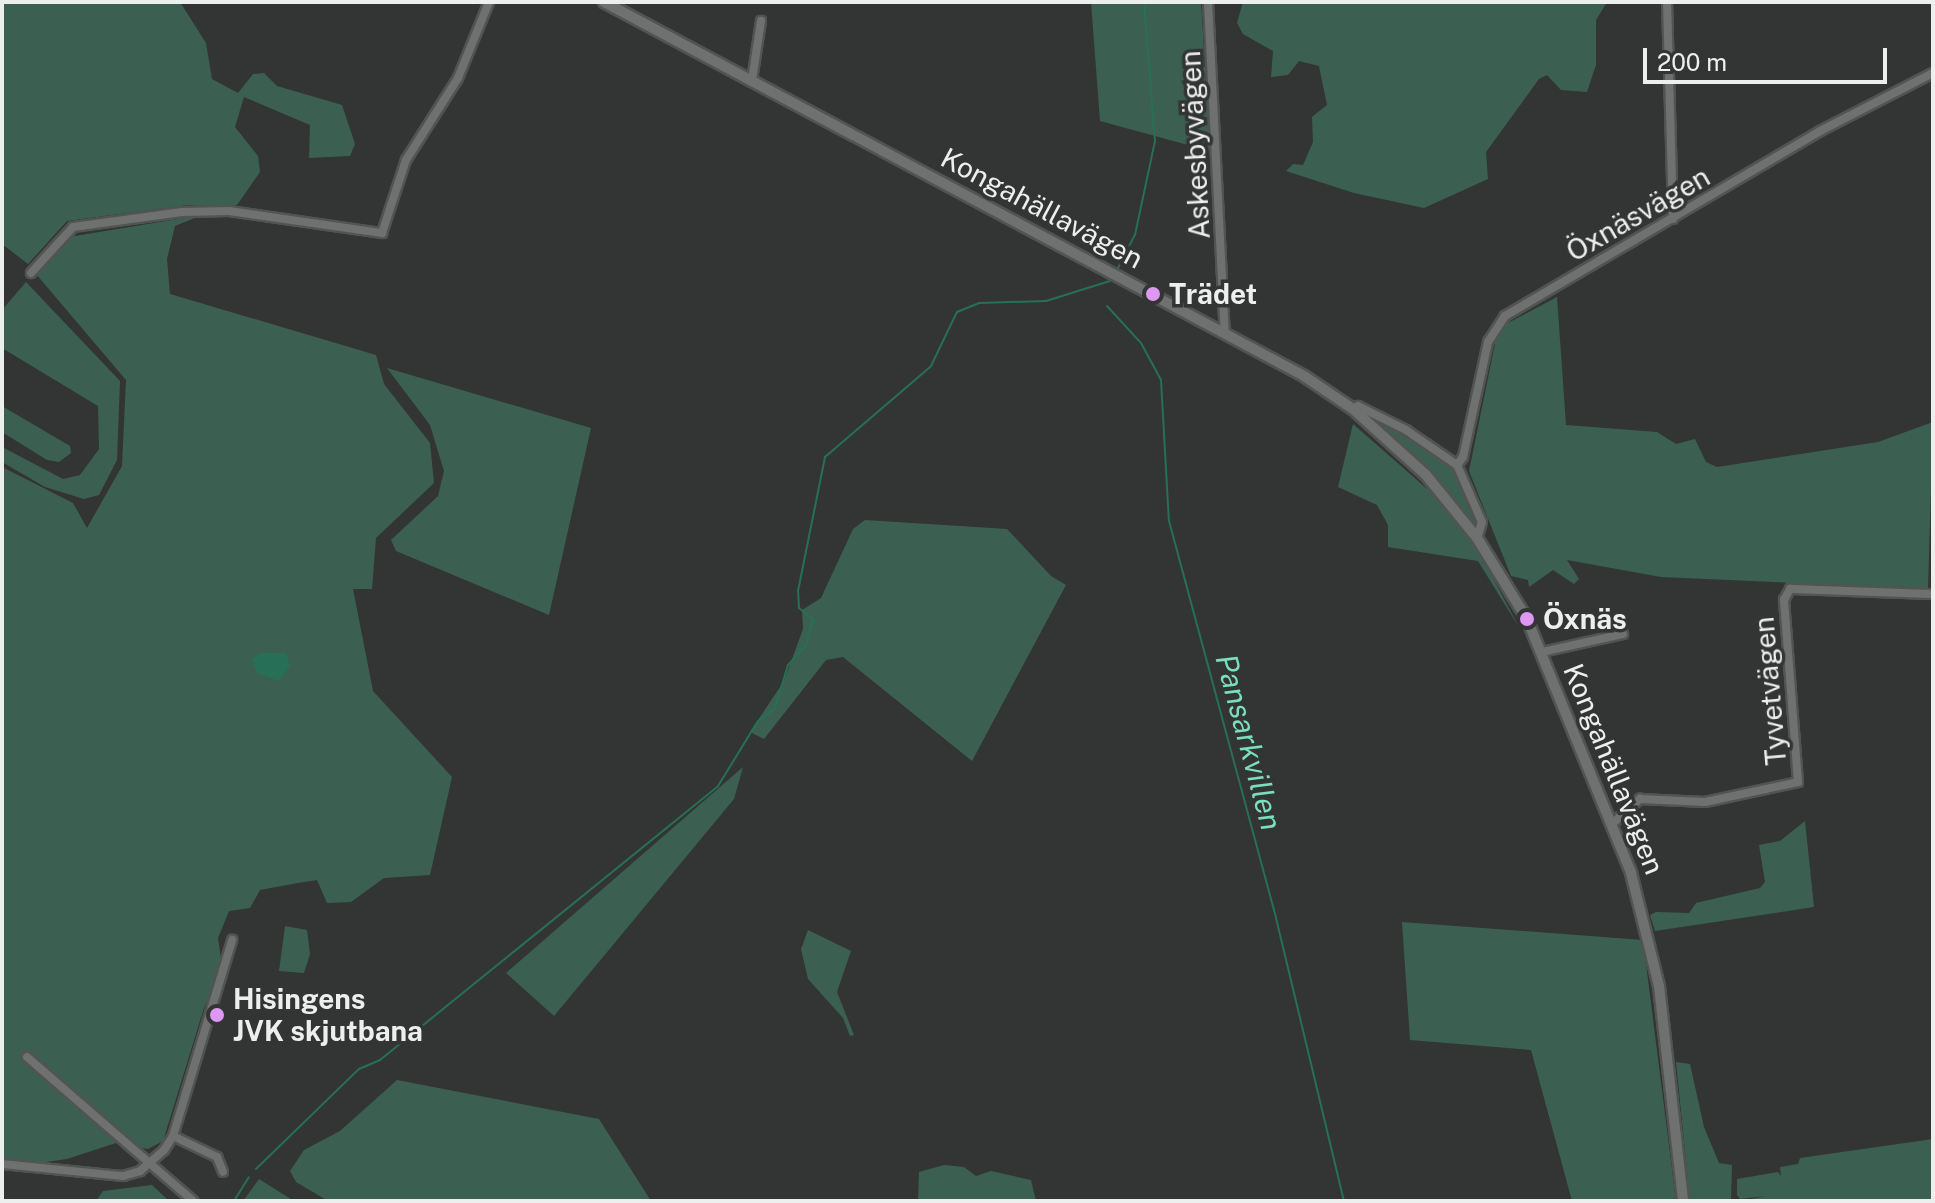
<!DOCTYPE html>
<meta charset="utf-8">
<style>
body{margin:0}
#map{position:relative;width:1935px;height:1203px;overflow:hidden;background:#323534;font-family:"Public Sans",sans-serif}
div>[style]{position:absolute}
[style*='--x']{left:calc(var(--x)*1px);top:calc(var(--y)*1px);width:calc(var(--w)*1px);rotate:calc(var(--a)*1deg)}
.green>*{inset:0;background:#3b6052}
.water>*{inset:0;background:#286f58}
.stream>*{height:2px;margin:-1px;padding:0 1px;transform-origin:1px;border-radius:1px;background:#286f58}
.roads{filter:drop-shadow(2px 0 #515453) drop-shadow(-2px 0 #515453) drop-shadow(0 2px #515453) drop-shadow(0 -2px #515453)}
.minor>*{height:8px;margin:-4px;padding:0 4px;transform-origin:4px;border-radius:4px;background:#6e716f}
.tertiary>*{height:10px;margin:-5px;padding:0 5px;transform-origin:5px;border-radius:5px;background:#6e716f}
.dots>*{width:22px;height:22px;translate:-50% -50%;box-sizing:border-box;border:4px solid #323534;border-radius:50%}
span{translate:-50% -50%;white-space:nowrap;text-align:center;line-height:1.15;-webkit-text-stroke:7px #323534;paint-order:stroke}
.street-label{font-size:28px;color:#edefee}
.poi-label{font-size:28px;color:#edefee;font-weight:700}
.left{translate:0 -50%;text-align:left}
.water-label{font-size:30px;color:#7ae0bc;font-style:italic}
.frame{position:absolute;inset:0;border:4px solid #edefee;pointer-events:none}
.scale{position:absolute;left:1643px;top:48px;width:244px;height:36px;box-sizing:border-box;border:4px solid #edefee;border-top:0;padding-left:10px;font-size:24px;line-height:28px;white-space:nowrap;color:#edefee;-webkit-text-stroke:6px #323534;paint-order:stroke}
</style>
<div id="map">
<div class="green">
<div style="clip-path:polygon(2px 2px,180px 2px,206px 43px,212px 79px,238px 93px,253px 74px,264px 73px,277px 86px,342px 105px,355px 144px,350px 156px,309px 158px,310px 125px,244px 97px,235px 127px,258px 156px,260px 172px,237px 205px,188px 205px,67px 221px,28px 264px,2px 244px)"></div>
<div style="clip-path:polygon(1091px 2px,1201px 2px,1210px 151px,1100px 121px)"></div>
<div style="clip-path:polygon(1243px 2px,1578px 4px,1607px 2px,1596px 20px,1596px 65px,1587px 92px,1561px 90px,1547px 75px,1539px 79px,1486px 152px,1488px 179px,1424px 208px,1354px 193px,1286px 171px,1293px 164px,1303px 165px,1313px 142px,1312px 117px,1327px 105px,1319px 66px,1299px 61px,1288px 75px,1271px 77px,1273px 51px,1243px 34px,1237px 23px)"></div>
<div style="clip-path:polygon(202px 215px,175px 226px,167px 259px,170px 294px,376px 355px,384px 384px,430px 443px,434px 483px,376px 538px,372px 589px,353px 589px,373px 691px,452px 777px,430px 875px,384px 878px,351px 902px,327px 903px,317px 880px,298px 883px,260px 890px,250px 908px,229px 911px,218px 938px,222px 966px,204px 1008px,163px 1141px,148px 1149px,116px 1143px,67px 1159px,31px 1164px,2px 1159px,2px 467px,73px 503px,87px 528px,122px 466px,126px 380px,36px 274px,69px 237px)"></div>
<div style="clip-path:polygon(26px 282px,120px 381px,117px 460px,99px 495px,84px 499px,45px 487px,2px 462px,2px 447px,63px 479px,80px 475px,99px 449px,98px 406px,2px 348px,2px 310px)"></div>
<div style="clip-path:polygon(1557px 297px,1566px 425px,1657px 432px,1676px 444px,1695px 439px,1706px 462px,1717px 467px,1878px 442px,1933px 422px,1928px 589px,1661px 577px,1567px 560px,1579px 579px,1574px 584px,1553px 570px,1529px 587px,1528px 580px,1511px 576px,1469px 471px,1496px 339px,1506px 324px)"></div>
<div style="clip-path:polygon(387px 368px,591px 428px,549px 615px,396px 551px,391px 540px,438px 496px,444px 471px,430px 425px)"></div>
<div style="clip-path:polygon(2px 406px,70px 446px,71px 453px,59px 462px,47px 460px,2px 432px)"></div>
<div style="clip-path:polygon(1370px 414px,1447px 461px,1459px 476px,1479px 523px,1476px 528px,1430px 471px)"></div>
<div style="clip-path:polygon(1353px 424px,1433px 494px,1478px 550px,1520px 629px,1478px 561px,1388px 547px,1388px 525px,1377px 505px,1338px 487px)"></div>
<div style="clip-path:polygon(865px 520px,1007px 529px,1051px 576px,1066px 585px,972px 761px,843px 657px,826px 660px,764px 739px,750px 732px,784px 681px,803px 629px,802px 610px,821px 598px,853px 529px)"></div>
<div style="clip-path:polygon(743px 767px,734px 799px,554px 1016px,506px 973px)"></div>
<div style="clip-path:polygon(1805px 821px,1814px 907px,1655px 931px,1650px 915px,1656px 912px,1689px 913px,1696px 903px,1760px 888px,1765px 882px,1759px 845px,1780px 841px)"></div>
<div style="clip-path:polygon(1402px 922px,1643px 940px,1676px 1201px,1572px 1201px,1531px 1050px,1410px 1040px)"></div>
<div style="clip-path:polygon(285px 926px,307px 930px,310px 954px,304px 973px,279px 971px)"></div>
<div style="clip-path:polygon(808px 930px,851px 951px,837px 992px,854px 1035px,850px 1036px,843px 1018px,808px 979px,801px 949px)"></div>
<div style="clip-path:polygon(1676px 1062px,1690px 1064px,1704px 1127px,1719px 1163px,1732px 1165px,1731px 1201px,1690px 1201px)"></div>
<div style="clip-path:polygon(397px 1080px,599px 1119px,651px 1201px,328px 1201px,296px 1182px,290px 1171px,304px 1150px,340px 1131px)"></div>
<div style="clip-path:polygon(1933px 1139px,1933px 1201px,1741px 1201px,1766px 1196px,1740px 1199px,1737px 1195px,1737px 1179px,1778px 1172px,1781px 1176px,1780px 1167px,1798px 1164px,1800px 1158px)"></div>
<div style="clip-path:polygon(944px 1165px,964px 1167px,976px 1176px,991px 1171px,1031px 1180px,1036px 1201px,918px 1201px,919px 1172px)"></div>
<div style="clip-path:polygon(259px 1179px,294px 1201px,243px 1201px)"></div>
<div style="clip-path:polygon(152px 1185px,169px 1201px,96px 1201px,103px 1191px)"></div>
</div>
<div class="water">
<div style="clip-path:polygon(260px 653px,286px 653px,290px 666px,279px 681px,257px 673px,252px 659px)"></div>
</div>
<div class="stream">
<div style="--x:1118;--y:268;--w:37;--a:-63"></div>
<div style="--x:1135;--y:235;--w:96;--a:-78"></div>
<div style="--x:1155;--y:141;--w:139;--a:-94.5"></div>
<div style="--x:1107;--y:306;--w:50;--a:47.4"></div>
<div style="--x:1141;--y:343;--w:42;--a:61.6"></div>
<div style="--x:1161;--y:380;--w:141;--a:86.8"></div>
<div style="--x:1169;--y:521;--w:411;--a:74.9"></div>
<div style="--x:1276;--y:918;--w:291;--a:76.5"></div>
<div style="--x:256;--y:1169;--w:144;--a:-44.2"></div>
<div style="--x:359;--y:1069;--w:23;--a:-23"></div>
<div style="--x:380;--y:1060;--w:435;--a:-39"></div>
<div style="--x:718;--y:786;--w:76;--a:-58.4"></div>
<div style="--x:758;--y:721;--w:21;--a:-37"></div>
<div style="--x:775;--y:708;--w:45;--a:-73.2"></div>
<div style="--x:788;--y:665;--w:26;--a:-47"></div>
<div style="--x:806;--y:646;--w:28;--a:-75"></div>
<div style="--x:813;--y:619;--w:18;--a:-142"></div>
<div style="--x:799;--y:608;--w:17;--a:-93"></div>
<div style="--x:798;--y:591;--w:137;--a:-78.6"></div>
<div style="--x:825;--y:457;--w:140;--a:-40.6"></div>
<div style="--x:931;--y:366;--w:60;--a:-64.3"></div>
<div style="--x:957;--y:312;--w:24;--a:-22"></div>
<div style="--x:979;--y:303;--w:67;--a:-1.7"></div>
<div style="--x:1046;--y:301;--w:67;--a:-17.4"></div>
<div style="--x:234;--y:1201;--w:28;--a:-58"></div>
</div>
<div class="roads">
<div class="minor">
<div style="--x:1208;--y:2;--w:331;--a:87.1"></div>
<div style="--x:1667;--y:2;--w:217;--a:88.4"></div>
<div style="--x:752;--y:80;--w:60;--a:-81.3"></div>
<div style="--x:31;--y:273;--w:62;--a:-47.6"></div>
<div style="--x:73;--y:227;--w:110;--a:-7.8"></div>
<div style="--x:182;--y:212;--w:47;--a:-1.2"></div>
<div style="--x:229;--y:211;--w:155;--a:8.2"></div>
<div style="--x:382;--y:233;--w:77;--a:-71.8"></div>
<div style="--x:406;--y:160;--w:97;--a:-57.6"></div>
<div style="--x:458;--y:78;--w:82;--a:-67.8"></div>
<div style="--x:1353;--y:409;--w:6;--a:-31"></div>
<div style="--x:1358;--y:406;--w:54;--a:26.6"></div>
<div style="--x:1406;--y:430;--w:62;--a:34.5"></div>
<div style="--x:1457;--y:465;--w:62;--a:66.3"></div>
<div style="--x:1482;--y:522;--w:17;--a:107"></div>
<div style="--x:1457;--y:465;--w:10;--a:-53"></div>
<div style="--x:1463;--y:457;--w:118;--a:-77.7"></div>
<div style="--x:1488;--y:342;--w:31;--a:-57"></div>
<div style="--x:1505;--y:316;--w:365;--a:-30.4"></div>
<div style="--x:1820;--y:131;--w:127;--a:-27.2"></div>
<div style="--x:1542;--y:652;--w:83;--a:-12.5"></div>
<div style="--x:1612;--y:824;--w:38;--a:-42"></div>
<div style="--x:1640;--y:799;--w:65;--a:2.6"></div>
<div style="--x:1705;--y:802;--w:95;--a:-12.1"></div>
<div style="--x:1798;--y:782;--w:183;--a:-94.4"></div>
<div style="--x:1784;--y:600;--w:13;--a:-61"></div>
<div style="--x:1790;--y:589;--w:143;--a:2"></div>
<div style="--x:27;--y:1057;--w:220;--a:40.9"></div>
<div style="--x:173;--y:1136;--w:49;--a:25.5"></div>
<div style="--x:217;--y:1157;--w:16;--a:68"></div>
<div style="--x:2;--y:1164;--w:122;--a:5.7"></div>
<div style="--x:123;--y:1176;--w:18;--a:-16"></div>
<div style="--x:140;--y:1171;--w:32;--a:-41"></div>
<div style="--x:164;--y:1150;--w:17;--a:-57"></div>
<div style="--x:173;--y:1136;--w:205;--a:-73.2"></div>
</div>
<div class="tertiary">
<div style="--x:604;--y:2;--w:794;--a:28.11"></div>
<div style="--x:1304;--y:376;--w:59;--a:34"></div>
<div style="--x:1353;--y:409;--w:98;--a:42.1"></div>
<div style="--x:1426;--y:475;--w:81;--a:51"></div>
<div style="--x:1477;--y:538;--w:95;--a:58.3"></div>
<div style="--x:1527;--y:619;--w:274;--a:67.7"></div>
<div style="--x:1631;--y:873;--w:116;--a:76.1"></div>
<div style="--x:1659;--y:986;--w:216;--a:83.6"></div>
</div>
</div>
<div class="dots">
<div style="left:1153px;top:294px;background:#de98f2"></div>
<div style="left:1527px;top:619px;background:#de98f2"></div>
<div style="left:217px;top:1015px;background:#de98f2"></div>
</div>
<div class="street-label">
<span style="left:1195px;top:145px;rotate:-93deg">Askesbyvägen</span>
<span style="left:1042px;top:208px;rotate:28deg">Kongahällavägen</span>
<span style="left:1638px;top:214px;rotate:-30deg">Öxnäsvägen</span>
<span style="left:1770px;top:691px;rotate:-95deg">Tyvetvägen</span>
<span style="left:1614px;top:769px;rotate:68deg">Kongahällavägen</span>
</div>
<div class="poi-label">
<span class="left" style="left:1169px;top:294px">Trädet</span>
<span class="left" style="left:1543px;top:619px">Öxnäs</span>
<span class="left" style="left:233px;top:1015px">Hisingens<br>JVK skjutbana</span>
</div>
<div class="water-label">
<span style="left:1249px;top:742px;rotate:75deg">Pansarkvillen</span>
</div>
<div class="frame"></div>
<div class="scale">200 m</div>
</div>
